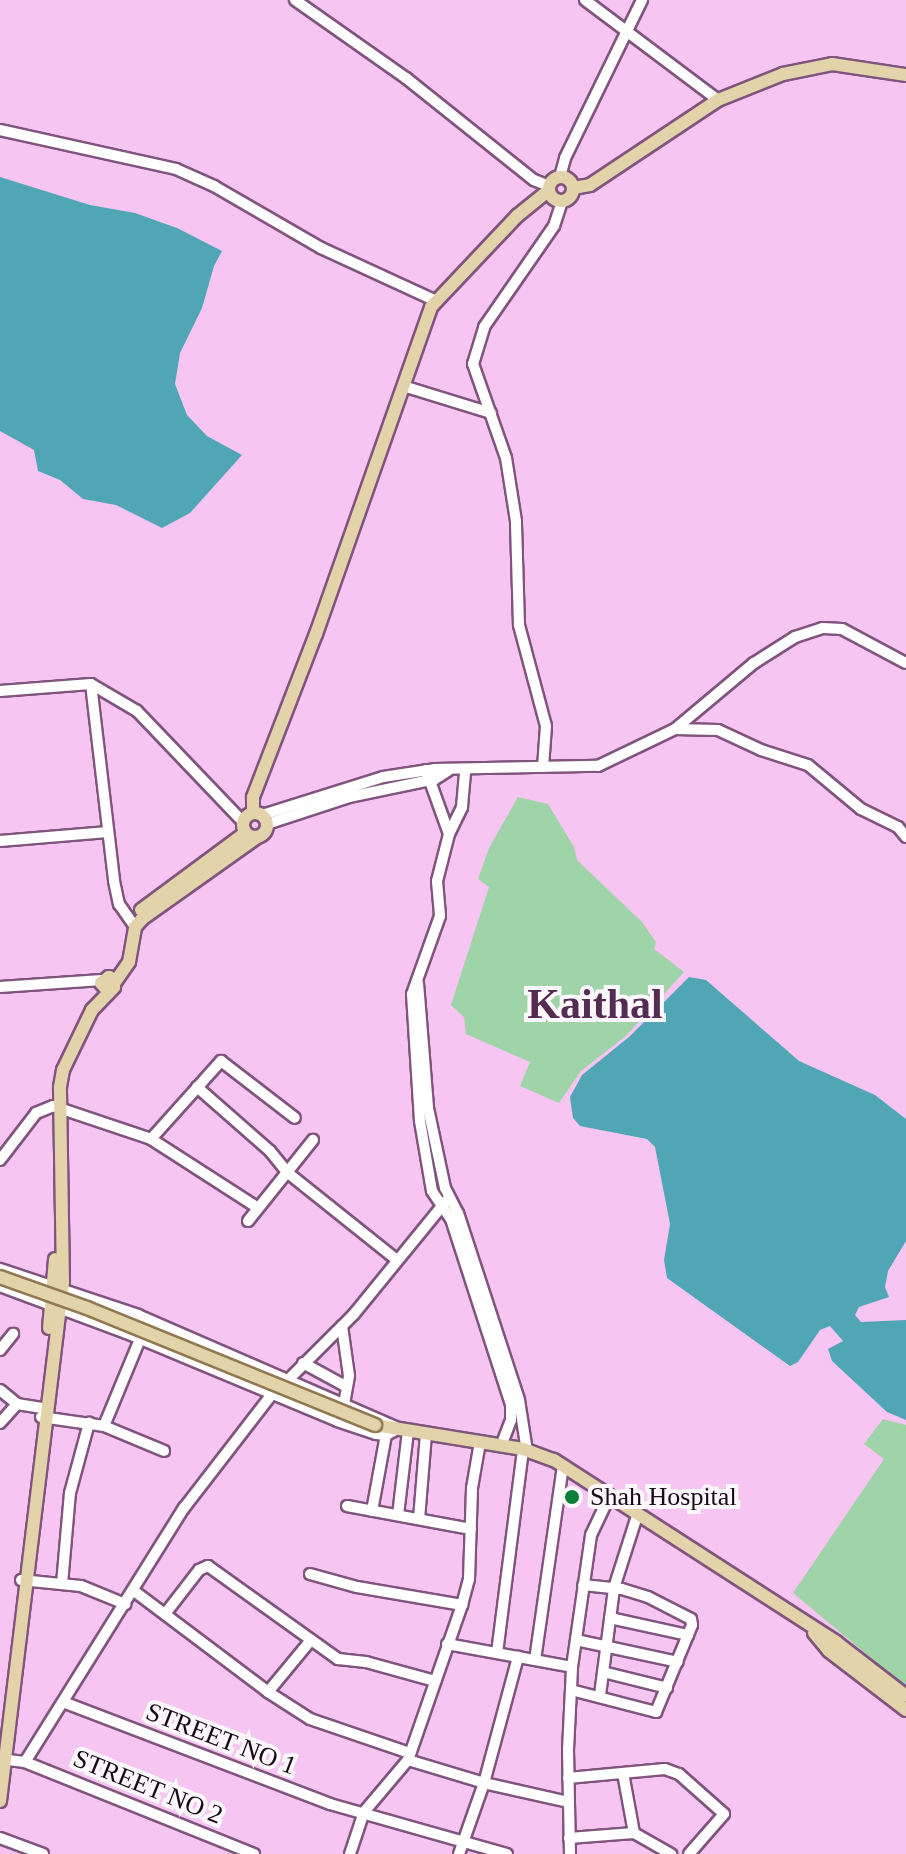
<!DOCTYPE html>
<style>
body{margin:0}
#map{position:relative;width:906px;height:1854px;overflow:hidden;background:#f7c5f2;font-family:"Times New Roman",serif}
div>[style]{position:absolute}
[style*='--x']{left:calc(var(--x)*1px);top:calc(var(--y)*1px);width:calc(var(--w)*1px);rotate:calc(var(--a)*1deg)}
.green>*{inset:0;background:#9fd3a8}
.water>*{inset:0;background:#50a6b4}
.roads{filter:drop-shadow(2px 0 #80557d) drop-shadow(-2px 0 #80557d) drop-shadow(0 2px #80557d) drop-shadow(0 -2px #80557d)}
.minor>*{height:10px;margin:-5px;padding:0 5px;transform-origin:5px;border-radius:5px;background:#fff}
.major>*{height:12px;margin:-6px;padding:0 6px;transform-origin:6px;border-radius:6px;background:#e3d3aa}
.major>.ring{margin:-6px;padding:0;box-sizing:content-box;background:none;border:12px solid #e3d3aa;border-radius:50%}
.bridges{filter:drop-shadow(2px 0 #907952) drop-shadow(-2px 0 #907952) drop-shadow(0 2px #907952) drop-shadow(0 -2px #907952)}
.major-bridge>*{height:12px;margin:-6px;padding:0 6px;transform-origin:6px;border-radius:6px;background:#e3d3aa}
.dots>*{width:22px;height:22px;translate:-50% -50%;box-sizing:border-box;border:4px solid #fcf7fb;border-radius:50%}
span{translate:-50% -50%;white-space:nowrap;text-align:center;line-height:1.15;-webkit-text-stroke:8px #fcf7fb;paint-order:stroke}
.poi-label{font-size:26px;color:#190818}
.left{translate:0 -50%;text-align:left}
.street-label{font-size:26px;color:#190818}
.town-label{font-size:42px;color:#542c51;font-weight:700}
</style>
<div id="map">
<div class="green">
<div style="clip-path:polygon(518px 797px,548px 804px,574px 847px,577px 860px,642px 922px,656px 942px,654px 949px,684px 972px,627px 1035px,581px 1071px,559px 1103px,520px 1086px,530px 1062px,466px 1034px,464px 1017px,451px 1005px,489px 887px,478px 879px,489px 848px)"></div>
<div style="clip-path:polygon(883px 1419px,906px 1425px,906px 1687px,793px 1593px,884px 1459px,864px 1444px)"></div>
</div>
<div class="water">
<div style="clip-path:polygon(0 177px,90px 205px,135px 213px,177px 228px,222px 251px,214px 266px,202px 308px,180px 353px,175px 384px,187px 415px,207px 436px,242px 455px,190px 513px,162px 528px,116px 505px,83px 499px,60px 480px,38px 471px,34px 450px,0 431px)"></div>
<div style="clip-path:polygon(689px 977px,706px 980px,799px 1061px,875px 1095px,906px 1119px,906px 1241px,888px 1271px,885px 1287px,889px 1297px,859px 1307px,855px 1315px,861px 1322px,906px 1320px,906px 1420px,887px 1412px,832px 1361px,828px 1349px,843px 1341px,830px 1326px,820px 1330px,798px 1362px,790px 1366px,667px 1278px,664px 1260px,670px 1224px,655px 1147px,647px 1139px,580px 1126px,573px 1118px,570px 1097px,582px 1075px,629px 1037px)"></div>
</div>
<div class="roads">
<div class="minor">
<div style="--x:295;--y:0;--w:136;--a:35.1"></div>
<div style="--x:406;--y:78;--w:164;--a:38.6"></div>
<div style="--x:534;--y:180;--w:16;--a:22"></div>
<div style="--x:585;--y:0;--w:166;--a:36.9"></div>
<div style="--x:0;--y:130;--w:180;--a:12.5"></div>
<div style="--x:176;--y:169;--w:42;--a:24.1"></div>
<div style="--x:214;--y:186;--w:124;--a:30.1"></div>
<div style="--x:321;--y:248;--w:127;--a:24.7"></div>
<div style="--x:560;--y:177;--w:20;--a:-75"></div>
<div style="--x:565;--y:158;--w:176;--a:-64"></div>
<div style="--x:403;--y:386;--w:92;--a:17.1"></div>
<div style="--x:91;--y:684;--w:198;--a:83.3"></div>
<div style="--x:114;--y:881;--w:24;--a:78"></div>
<div style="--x:119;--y:904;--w:28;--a:55"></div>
<div style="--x:0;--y:691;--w:91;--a:-4.4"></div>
<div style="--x:91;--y:684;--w:53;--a:30.4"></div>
<div style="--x:137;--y:711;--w:153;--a:46.3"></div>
<div style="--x:675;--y:729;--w:103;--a:-39.9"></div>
<div style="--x:754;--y:663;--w:49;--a:-32.4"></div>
<div style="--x:795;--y:637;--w:29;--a:-18"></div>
<div style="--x:823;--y:628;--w:19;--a:3"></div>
<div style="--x:842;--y:629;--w:72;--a:28"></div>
<div style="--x:543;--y:767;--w:41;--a:-85.8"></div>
<div style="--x:546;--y:726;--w:105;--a:-105"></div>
<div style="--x:519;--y:625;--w:104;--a:-91.7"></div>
<div style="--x:516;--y:521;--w:64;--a:-99"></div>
<div style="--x:506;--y:458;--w:100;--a:-109.3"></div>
<div style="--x:473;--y:364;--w:39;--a:-73"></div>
<div style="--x:484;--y:327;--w:123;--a:-55.3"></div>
<div style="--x:554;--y:226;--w:25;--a:-72"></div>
<div style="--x:426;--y:770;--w:68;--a:70.2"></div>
<div style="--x:449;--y:834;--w:49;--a:104.3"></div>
<div style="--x:437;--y:881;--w:35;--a:85"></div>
<div style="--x:440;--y:916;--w:83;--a:109.7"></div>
<div style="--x:412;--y:994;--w:127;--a:86.4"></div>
<div style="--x:420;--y:1121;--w:71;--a:80.3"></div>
<div style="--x:432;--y:1191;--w:34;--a:56"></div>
<div style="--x:451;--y:1219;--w:195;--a:72.1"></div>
<div style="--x:511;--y:1405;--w:15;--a:90"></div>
<div style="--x:511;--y:1420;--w:28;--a:111"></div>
<div style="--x:262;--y:815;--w:127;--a:-17.4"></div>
<div style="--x:383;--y:777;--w:53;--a:-8.7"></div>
<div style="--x:435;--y:769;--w:163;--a:-1.1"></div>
<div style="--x:598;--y:766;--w:85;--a:-25.7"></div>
<div style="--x:675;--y:729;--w:43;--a:1.3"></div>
<div style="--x:718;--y:730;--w:47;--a:24.9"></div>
<div style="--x:761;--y:750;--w:49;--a:17.7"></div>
<div style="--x:808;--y:765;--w:69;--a:39.7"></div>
<div style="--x:861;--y:809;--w:41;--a:25.9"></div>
<div style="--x:898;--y:827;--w:13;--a:51"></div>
<div style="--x:267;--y:824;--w:86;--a:-18.2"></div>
<div style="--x:349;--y:797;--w:88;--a:-11.8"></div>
<div style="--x:435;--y:779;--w:15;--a:-32"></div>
<div style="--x:449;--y:834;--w:30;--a:-64"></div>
<div style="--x:462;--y:807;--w:37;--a:-85"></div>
<div style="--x:0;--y:841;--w:108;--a:-4.8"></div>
<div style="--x:418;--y:983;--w:125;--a:85.4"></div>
<div style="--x:428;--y:1108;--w:82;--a:78"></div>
<div style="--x:445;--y:1188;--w:28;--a:63"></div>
<div style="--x:458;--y:1213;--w:197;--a:71.9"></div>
<div style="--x:519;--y:1400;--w:52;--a:81.1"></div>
<div style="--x:0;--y:987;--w:102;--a:-3.9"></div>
<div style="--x:197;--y:1087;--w:97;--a:41.2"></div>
<div style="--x:270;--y:1151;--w:28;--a:51"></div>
<div style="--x:288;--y:1173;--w:139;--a:38.6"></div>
<div style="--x:151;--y:1139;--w:105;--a:-48.1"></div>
<div style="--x:221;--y:1061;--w:93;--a:37.6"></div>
<div style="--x:0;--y:1160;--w:59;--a:-52.5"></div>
<div style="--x:36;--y:1113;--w:18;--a:-22"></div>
<div style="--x:53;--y:1106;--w:103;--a:18.6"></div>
<div style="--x:151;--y:1139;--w:127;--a:32.8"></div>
<div style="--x:248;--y:1221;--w:104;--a:-51.3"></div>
<div style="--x:0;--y:1269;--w:145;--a:18.4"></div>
<div style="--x:138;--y:1315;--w:280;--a:23.5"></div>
<div style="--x:0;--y:1286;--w:134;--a:20.5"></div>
<div style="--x:126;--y:1333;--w:229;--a:22.6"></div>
<div style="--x:337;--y:1421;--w:41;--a:18.4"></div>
<div style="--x:376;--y:1434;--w:10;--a:6"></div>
<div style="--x:386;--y:1435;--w:13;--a:-27"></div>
<div style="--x:342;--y:1326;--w:50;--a:82"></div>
<div style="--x:349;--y:1376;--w:28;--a:100"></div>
<div style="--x:0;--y:1350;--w:21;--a:-51"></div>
<div style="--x:303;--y:1363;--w:50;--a:28.6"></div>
<div style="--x:289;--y:1379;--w:92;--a:-45"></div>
<div style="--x:354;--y:1314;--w:146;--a:-50.8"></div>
<div style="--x:0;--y:1390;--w:22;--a:39"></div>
<div style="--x:17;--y:1404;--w:30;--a:9"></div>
<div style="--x:41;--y:1417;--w:64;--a:8.1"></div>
<div style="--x:104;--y:1426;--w:65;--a:22.6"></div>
<div style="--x:0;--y:1423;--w:25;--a:-48"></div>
<div style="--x:104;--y:1426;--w:94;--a:-67.5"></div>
<div style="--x:347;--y:1506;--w:126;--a:10.5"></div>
<div style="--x:372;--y:1511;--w:77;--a:-79.6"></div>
<div style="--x:398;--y:1515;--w:85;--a:-83.2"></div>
<div style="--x:419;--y:1519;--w:85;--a:-85.3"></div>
<div style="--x:310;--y:1574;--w:49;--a:15.5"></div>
<div style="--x:357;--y:1587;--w:107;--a:9.7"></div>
<div style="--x:21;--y:1580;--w:60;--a:5.7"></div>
<div style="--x:81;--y:1586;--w:48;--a:22.2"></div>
<div style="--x:62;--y:1584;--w:91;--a:-85"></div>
<div style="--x:70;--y:1493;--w:73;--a:-74.8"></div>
<div style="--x:134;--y:1591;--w:168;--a:37"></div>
<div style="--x:268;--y:1692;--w:50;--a:32.7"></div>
<div style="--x:310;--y:1719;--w:106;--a:18.8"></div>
<div style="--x:165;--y:1614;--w:56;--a:-52.3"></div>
<div style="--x:199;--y:1570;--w:10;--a:-24"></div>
<div style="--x:208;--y:1566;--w:160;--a:35.6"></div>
<div style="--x:338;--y:1659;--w:28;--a:6"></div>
<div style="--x:366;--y:1662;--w:72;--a:15.4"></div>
<div style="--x:610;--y:1618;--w:80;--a:12.3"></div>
<div style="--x:576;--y:1640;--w:104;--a:12.2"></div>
<div style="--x:447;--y:1644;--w:127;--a:10.4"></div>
<div style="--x:497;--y:1653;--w:206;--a:-82.7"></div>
<div style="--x:535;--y:1660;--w:196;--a:-81.8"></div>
<div style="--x:603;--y:1672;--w:66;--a:14"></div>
<div style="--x:571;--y:1690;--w:88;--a:14.5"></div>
<div style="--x:656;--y:1712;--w:94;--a:-67.5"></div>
<div style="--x:692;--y:1625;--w:6;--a:-99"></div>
<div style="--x:691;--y:1619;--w:48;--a:-152.9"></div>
<div style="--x:648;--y:1597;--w:28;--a:-163"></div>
<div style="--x:621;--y:1589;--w:38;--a:-174"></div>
<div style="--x:268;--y:1692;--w:67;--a:-50.4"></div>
<div style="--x:600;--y:1695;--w:108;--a:-82.5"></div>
<div style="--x:614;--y:1588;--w:79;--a:-72.3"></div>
<div style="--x:63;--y:1702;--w:286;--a:20.9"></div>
<div style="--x:330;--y:1804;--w:184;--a:15.8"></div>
<div style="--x:0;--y:1759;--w:25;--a:7"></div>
<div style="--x:25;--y:1762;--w:300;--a:-58"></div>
<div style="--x:184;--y:1508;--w:145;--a:-52.3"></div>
<div style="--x:408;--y:1760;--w:79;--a:16.8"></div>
<div style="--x:484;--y:1783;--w:86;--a:12.7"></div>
<div style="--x:25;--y:1762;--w:247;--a:21.9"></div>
<div style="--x:623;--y:1773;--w:61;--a:79.6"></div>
<div style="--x:568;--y:1778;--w:97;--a:-5.3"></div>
<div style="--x:665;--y:1769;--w:15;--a:20"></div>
<div style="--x:679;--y:1774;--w:60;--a:41.6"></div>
<div style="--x:724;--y:1814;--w:53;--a:131.2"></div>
<div style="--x:0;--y:1838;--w:46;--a:20.4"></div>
<div style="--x:569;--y:1838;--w:65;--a:-4.4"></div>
<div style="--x:634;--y:1833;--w:43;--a:29.6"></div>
<div style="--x:350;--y:1854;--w:44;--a:-71.6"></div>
<div style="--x:364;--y:1812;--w:68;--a:-49.8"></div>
<div style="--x:408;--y:1760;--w:164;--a:-70.8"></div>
<div style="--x:462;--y:1605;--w:27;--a:-75"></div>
<div style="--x:469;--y:1579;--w:91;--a:-88.1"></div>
<div style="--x:472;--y:1488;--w:47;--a:-80.1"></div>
<div style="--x:459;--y:1854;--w:75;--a:-70.6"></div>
<div style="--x:484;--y:1783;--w:131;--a:-74.9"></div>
<div style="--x:570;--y:1854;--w:104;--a:-91.1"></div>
<div style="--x:568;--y:1750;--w:83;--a:-87.2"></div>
<div style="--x:572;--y:1667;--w:133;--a:-81.8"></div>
<div style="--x:591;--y:1535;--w:44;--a:-64.6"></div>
</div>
<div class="major">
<div class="ring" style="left:549px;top:177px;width:12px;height:12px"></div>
<div style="--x:573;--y:188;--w:17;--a:-10"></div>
<div style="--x:590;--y:185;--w:154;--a:-33.6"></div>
<div style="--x:718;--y:100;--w:70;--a:-21.8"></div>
<div style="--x:783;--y:74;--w:50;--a:-11.5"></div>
<div style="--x:832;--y:64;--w:75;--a:8.5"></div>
<div class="ring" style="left:243px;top:813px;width:12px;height:12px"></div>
<div style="--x:253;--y:813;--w:16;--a:-90"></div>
<div style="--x:253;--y:797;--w:175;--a:-68.9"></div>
<div style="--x:316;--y:634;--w:347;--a:-70.6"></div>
<div style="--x:431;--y:307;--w:125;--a:-46.6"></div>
<div style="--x:517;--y:216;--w:40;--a:-39"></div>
<div style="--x:141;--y:910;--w:129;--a:-36.5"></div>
<div style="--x:115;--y:982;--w:24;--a:-55"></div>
<div style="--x:129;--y:962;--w:36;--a:-80"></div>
<div style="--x:135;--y:927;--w:11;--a:-49"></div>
<div style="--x:142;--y:919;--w:140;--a:-35.4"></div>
<div style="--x:49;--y:1328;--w:69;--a:-85"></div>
<div style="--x:375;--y:1425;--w:150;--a:9.2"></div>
<div style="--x:523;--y:1449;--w:33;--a:20"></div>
<div style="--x:554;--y:1460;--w:336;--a:32.8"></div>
<div style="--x:836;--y:1642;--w:88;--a:37.6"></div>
<div style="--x:814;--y:1633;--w:23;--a:50"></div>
<div style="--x:829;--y:1651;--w:97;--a:37.5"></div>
<div style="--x:0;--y:1801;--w:523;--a:-83.08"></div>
<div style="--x:63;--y:1282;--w:195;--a:-90.9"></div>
<div style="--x:60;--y:1087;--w:17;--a:-80"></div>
<div style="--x:63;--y:1070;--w:67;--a:-64.2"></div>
<div style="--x:92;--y:1010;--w:32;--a:-46"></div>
<div style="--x:114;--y:987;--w:7;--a:-90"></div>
<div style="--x:114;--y:980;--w:6;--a:-149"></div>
<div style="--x:109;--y:977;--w:10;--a:143"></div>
<div style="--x:101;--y:983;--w:9;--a:49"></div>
</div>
</div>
<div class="bridges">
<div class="major-bridge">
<div style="--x:0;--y:1277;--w:92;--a:19.6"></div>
<div style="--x:87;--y:1308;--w:311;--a:22.1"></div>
</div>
</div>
<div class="dots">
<div style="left:572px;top:1497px;background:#098038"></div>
</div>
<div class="poi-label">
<span class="left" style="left:590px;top:1497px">Shah Hospital</span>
</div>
<div class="street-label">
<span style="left:221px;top:1739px;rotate:21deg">STREET NO 1</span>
<span style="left:148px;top:1787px;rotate:22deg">STREET NO 2</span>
</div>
<div class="town-label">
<span style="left:595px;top:1004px">Kaithal</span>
</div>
</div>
